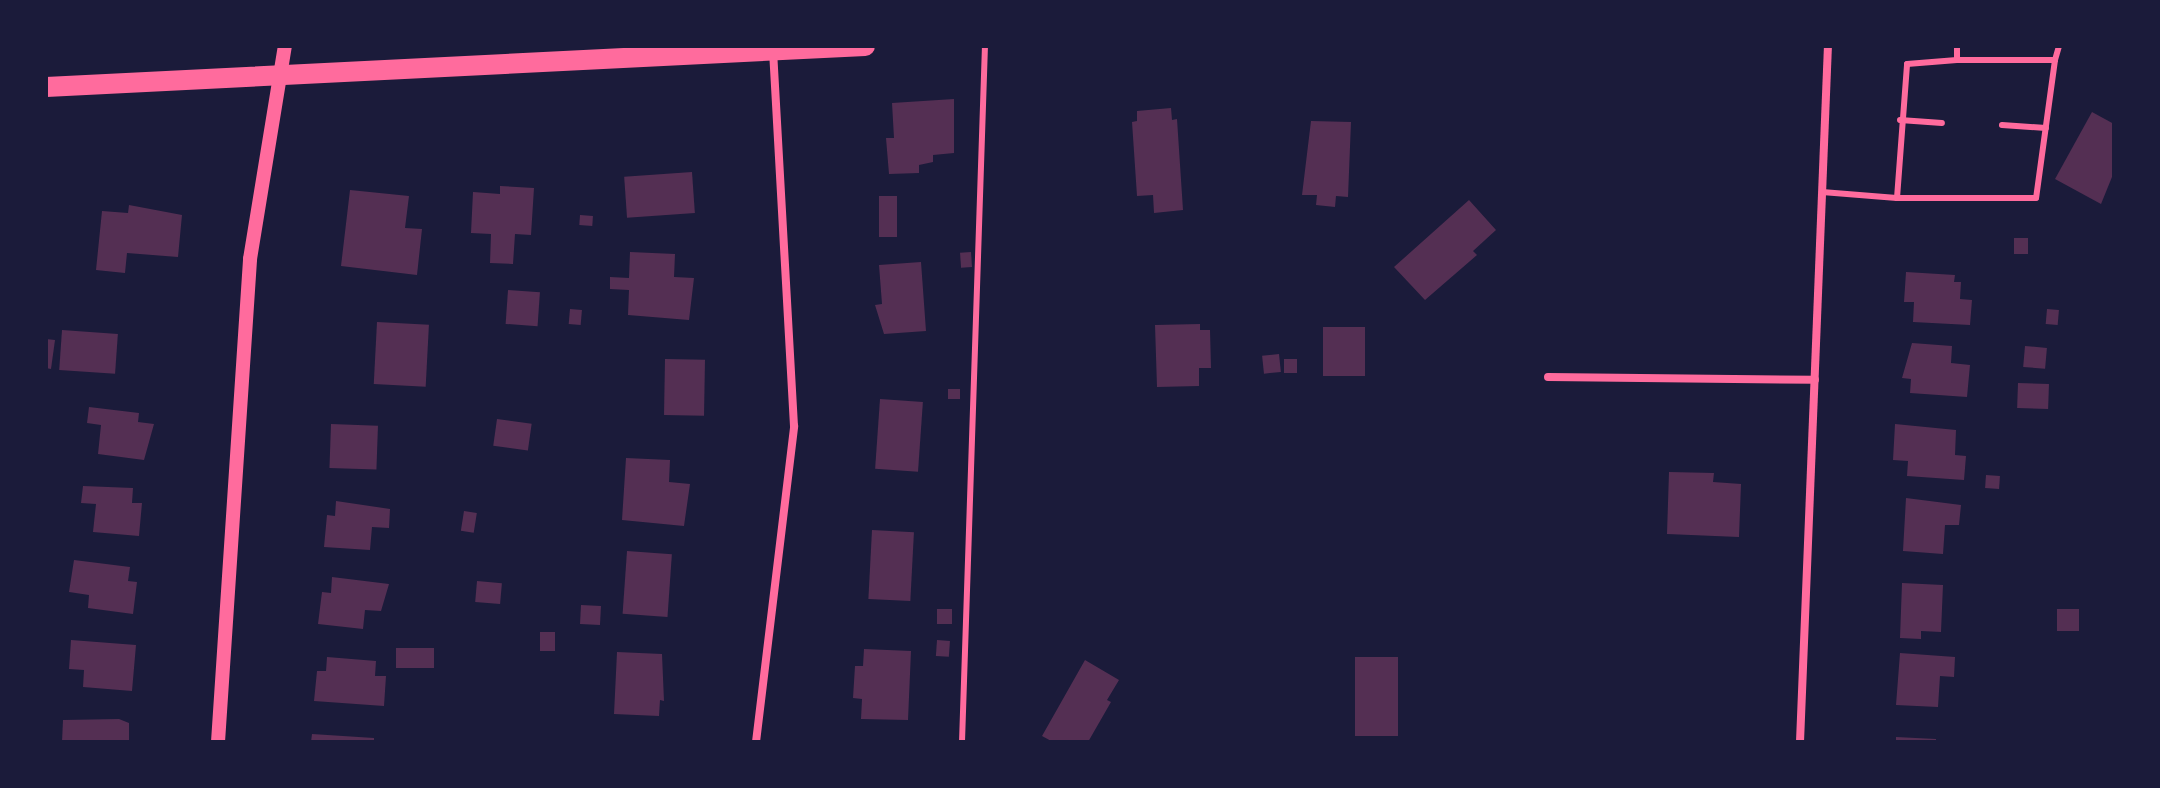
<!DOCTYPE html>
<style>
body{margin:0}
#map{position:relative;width:2160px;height:788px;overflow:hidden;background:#1b1b3a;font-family:Quicksand,sans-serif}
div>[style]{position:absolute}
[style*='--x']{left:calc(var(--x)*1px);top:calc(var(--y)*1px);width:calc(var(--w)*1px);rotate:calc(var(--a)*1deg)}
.building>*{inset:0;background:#542f53;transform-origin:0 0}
.service>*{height:6px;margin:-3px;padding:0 3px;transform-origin:3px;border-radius:3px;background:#ff6b9d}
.minor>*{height:8px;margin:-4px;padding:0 4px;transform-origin:4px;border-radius:4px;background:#ff6b9d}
.tertiary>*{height:14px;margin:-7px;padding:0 7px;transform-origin:7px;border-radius:7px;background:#ff6b9d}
.primary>*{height:20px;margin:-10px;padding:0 10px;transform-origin:10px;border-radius:10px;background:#ff6b9d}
span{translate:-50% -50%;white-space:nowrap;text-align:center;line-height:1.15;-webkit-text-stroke:6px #1b1b3a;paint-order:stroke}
.frame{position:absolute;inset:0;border:48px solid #1b1b3a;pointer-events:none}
</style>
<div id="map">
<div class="building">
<div style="clip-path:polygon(954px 99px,954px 153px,933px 155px,933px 162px,919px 165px,919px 173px,889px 174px,886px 138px,894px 138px,892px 103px)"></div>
<div style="clip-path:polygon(1171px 108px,1172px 120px,1177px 119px,1183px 210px,1154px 213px,1153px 195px,1137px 196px,1132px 122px,1137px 121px,1137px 111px)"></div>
<div style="clip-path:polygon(2092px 112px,2114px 124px,2114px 172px,2101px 204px,2055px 179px)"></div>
<div style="clip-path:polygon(1311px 121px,1351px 122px,1348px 197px,1336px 196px,1335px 207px,1316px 205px,1317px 195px,1302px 195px)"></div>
<div style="left:692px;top:172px;width:41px;height:68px;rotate:86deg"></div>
<div style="clip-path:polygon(500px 186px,534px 188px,531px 235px,515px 234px,513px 264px,490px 263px,491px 234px,471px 233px,473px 192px,500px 194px)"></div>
<div style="clip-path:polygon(350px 190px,409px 196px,405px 228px,422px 229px,417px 275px,341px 266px)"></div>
<div style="left:897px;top:196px;width:41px;height:18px;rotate:90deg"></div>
<div style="clip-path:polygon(1469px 200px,1496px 230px,1473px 251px,1477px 255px,1425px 300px,1394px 267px)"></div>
<div style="clip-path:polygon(129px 205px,182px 215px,178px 257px,127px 253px,125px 273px,96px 270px,102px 211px,128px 213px)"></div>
<div style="left:580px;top:215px;width:13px;height:10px;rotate:4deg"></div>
<div style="left:2014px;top:238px;width:14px;height:16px"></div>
<div style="clip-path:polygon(630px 252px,675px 254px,674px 277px,694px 278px,689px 320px,628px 315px,629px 290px,610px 289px,610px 277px,629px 278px)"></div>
<div style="left:971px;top:252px;width:15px;height:11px;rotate:86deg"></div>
<div style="clip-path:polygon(921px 262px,926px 331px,884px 334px,875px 305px,882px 304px,879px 265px)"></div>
<div style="clip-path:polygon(1906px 272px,1955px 275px,1954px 282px,1961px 282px,1960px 299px,1972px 300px,1970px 325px,1913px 322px,1914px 302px,1904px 302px)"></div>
<div style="left:508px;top:290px;width:32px;height:34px;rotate:4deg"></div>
<div style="left:570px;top:309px;width:12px;height:15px;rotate:5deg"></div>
<div style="left:2047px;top:309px;width:12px;height:15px;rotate:5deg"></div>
<div style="left:377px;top:322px;width:52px;height:62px;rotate:3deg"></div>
<div style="clip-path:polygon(1200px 324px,1200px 330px,1210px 330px,1211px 368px,1199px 368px,1199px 386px,1157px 387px,1155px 325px)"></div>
<div style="left:1323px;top:327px;width:42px;height:49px"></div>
<div style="left:62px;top:330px;width:56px;height:40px;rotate:4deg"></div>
<div style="clip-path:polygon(46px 339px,55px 340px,51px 369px,46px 368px)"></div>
<div style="clip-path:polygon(1912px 343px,1952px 346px,1951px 363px,1970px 365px,1967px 397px,1910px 393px,1911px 379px,1902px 378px)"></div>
<div style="left:2025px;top:346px;width:22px;height:21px;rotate:5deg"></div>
<div style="left:1279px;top:354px;width:18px;height:17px;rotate:84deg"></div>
<div style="left:665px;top:359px;width:40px;height:56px;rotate:1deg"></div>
<div style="left:1284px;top:359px;width:13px;height:14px"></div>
<div style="left:2018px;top:383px;width:31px;height:25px;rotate:2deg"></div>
<div style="left:948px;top:389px;width:12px;height:10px"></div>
<div style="left:880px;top:399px;width:43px;height:70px;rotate:4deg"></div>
<div style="clip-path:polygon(89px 407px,139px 413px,138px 422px,154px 424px,144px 460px,98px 454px,101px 425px,87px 423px)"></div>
<div style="left:497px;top:419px;width:35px;height:27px;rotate:8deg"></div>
<div style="left:331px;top:424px;width:47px;height:44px;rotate:2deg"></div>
<div style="clip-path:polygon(1895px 424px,1956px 430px,1955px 455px,1966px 456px,1964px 480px,1907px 476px,1908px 461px,1893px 460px)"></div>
<div style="clip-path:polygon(626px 458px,670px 460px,669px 482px,690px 484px,684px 526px,622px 520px)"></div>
<div style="clip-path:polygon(1669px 472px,1714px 473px,1713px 482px,1741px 484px,1739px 537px,1667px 534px)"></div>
<div style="left:1986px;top:475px;width:14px;height:13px;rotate:4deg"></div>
<div style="clip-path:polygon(83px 486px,133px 488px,132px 503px,142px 503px,139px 536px,93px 532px,96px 504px,81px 503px)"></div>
<div style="clip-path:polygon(1906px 498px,1961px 505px,1959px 525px,1945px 525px,1943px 554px,1903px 551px)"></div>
<div style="clip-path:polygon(336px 501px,390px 509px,389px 528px,372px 527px,370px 550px,324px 547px,327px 515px,335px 516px)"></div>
<div style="left:464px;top:511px;width:13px;height:20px;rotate:9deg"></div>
<div style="left:872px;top:530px;width:42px;height:69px;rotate:3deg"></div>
<div style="left:627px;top:551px;width:45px;height:63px;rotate:4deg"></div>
<div style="clip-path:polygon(74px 560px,130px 567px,128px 581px,137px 582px,133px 614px,88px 608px,89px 595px,69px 592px)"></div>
<div style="clip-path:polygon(332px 577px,389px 584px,381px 611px,365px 610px,363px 629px,318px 624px,322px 592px,331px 593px)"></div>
<div style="left:477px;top:581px;width:25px;height:21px;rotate:5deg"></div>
<div style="clip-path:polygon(1902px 583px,1943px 585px,1941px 632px,1921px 631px,1921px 639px,1900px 638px)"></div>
<div style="left:581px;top:605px;width:20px;height:19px;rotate:3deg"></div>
<div style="left:937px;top:609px;width:15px;height:15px"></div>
<div style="left:2057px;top:609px;width:22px;height:22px"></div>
<div style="left:540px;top:632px;width:15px;height:19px"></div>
<div style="clip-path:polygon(71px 640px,136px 645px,132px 691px,83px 687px,84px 670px,69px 669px)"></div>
<div style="left:937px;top:640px;width:13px;height:16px;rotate:4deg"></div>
<div style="left:396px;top:648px;width:38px;height:20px"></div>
<div style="clip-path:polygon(864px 649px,911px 651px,908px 720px,861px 719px,862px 699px,853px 698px,855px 666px,863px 666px)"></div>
<div style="clip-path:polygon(617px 652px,662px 654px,664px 701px,660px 700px,659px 716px,614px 714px)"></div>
<div style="clip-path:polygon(1900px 653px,1955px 657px,1954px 677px,1940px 676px,1938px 707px,1896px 705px)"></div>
<div style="clip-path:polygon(327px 657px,376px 661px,375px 676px,386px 676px,384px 706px,314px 701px,317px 671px,326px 671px)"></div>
<div style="left:1355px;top:657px;width:43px;height:79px"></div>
<div style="clip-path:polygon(1085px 660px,1119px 680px,1107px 700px,1111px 702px,1088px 742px,1053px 742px,1042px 736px)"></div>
<div style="clip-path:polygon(119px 719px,129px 723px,129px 742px,62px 742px,63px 720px)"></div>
<div style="clip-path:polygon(312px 734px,374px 738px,374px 742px,311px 742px)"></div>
<div style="clip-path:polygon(1896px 737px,1936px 739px,1936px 742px,1896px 742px)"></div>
</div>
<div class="service">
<div style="--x:1957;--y:60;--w:98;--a:0"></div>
<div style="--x:2055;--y:60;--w:139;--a:97.8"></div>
<div style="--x:2036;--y:198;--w:139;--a:180"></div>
<div style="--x:1897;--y:198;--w:134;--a:-85.7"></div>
<div style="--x:1907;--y:64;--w:50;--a:-4.6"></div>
<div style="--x:1957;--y:60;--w:14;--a:-90"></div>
<div style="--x:2055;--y:60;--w:15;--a:-74"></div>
<div style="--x:1900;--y:120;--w:42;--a:4.1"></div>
<div style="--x:2002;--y:125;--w:44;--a:3.9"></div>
<div style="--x:1822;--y:192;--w:75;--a:4.6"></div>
<div style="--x:962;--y:742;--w:696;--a:-88.11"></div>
</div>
<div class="minor">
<div style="--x:1548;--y:377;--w:267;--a:0.6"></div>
<div style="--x:756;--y:742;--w:318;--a:-83.1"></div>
<div style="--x:794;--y:426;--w:375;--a:-93.2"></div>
<div style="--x:1800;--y:742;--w:697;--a:-87.7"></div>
</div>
<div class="tertiary">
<div style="--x:218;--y:742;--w:484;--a:-86.2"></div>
<div style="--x:250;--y:259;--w:216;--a:-80.7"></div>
</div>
<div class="primary">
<div style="--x:46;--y:87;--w:820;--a:-2.87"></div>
</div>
<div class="frame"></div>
</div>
